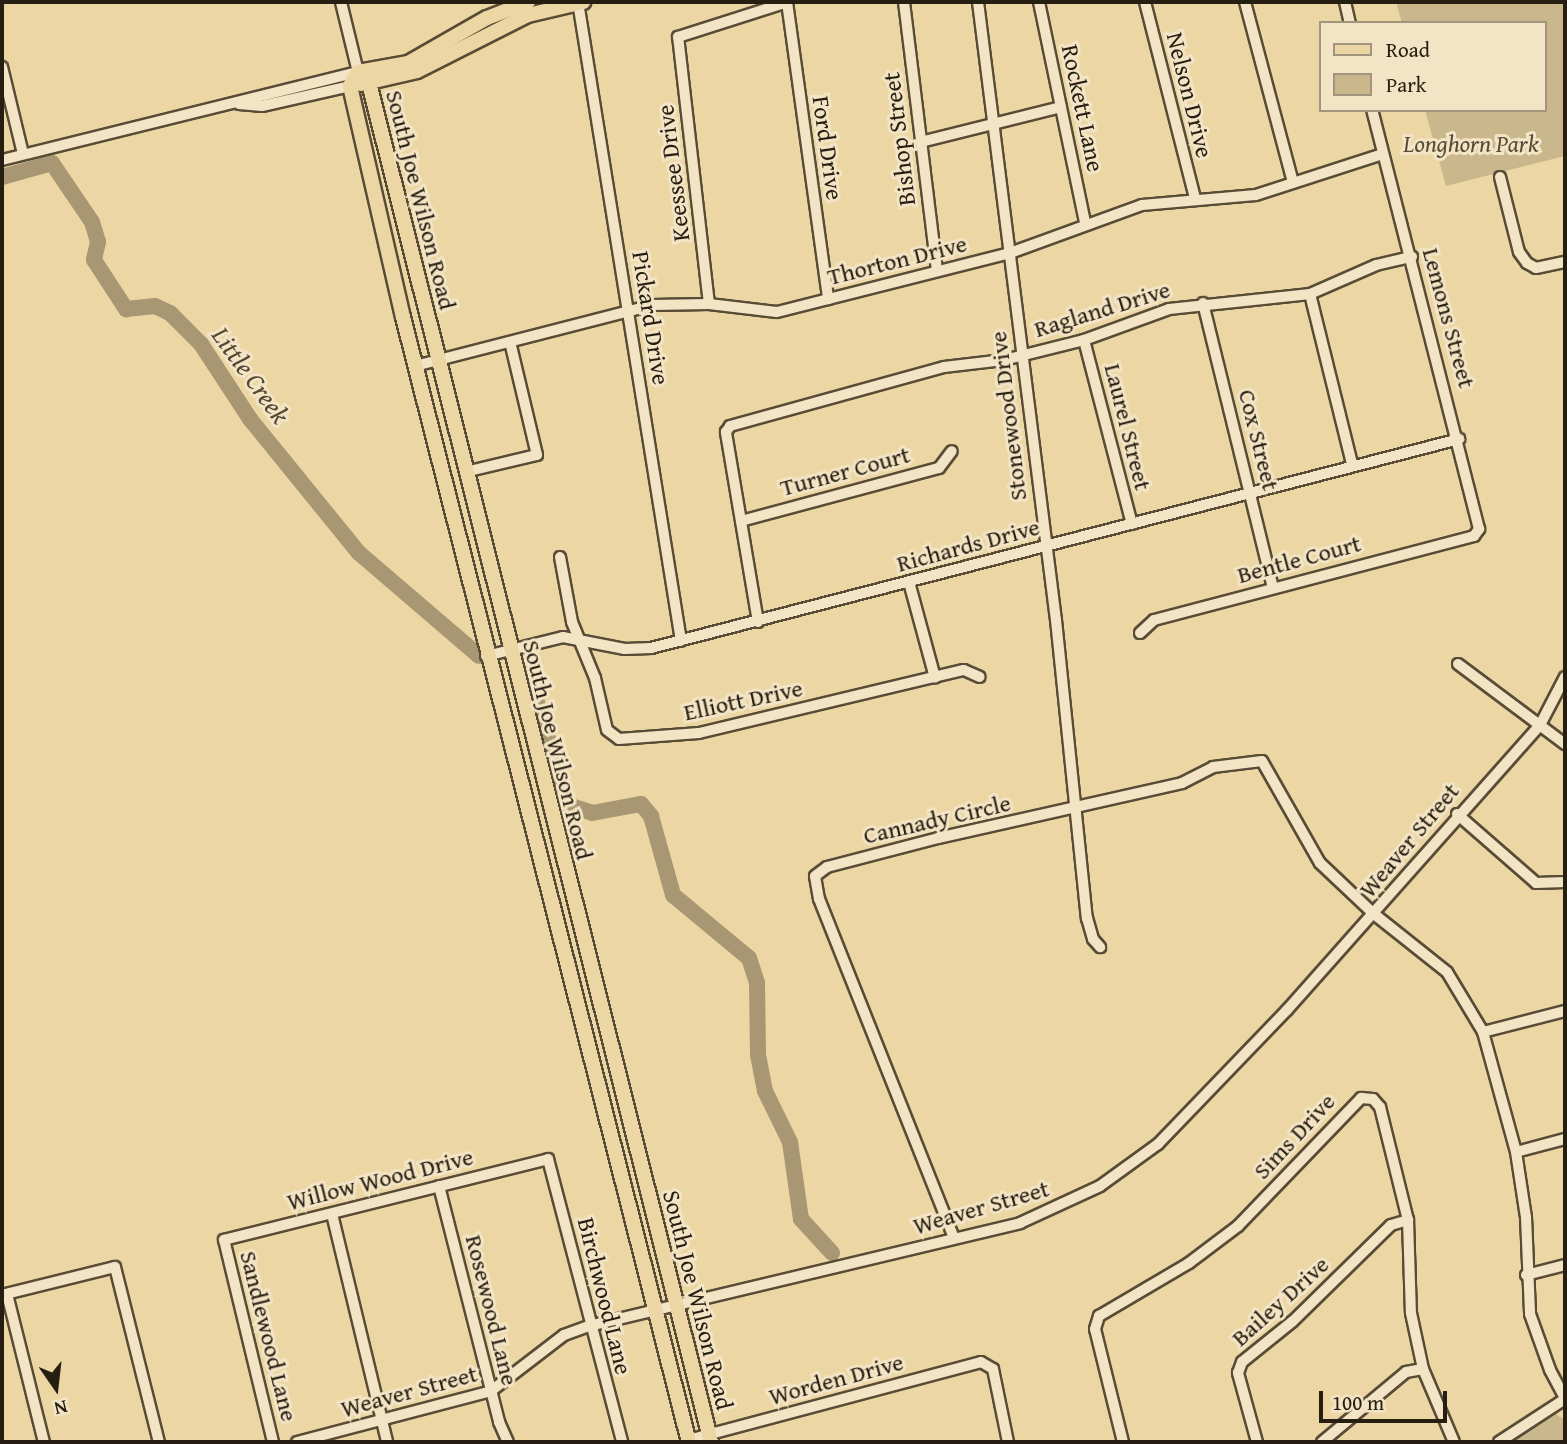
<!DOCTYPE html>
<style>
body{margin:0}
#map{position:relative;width:1567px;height:1444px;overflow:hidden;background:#ebd6a4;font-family:"Gentium Book Plus",serif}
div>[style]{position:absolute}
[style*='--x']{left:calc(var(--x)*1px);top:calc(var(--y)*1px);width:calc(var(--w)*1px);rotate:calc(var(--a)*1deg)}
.green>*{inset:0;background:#cab78b}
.river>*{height:16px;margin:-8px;padding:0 8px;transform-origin:8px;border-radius:8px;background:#a89772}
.roads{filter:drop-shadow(2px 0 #584c36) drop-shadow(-2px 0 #584c36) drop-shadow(0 2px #584c36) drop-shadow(0 -2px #584c36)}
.minor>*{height:10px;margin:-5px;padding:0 5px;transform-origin:5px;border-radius:5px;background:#f2e4c4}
.major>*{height:14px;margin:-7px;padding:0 7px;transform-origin:7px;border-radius:7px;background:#ebd6a4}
span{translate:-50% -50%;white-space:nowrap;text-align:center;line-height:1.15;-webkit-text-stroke:6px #f2e4c4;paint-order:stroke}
.street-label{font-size:24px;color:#271e12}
.park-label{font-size:24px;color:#584c36;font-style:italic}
.water-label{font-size:26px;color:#544834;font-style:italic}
.frame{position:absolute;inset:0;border:4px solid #271e12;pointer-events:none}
.legend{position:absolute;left:1319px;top:21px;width:228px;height:91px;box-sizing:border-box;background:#f2e4c4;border:2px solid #a1957d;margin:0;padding:9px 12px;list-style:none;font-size:21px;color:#271e12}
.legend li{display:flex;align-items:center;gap:14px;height:35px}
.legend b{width:35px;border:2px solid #a1957d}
.north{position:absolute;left:21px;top:1353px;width:70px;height:70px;-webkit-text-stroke:5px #f2e4c4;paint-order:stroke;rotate:166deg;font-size:19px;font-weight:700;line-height:28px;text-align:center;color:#271e12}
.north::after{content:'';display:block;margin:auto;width:24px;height:32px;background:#271e12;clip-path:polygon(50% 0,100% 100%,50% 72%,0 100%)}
.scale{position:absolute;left:1319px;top:1391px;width:128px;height:32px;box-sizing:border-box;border:4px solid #271e12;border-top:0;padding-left:9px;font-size:21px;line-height:24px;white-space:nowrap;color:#271e12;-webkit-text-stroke:5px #f2e4c4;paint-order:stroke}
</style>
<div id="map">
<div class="green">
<div style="clip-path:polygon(1396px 2px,1565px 2px,1565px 156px,1446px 186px,1425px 110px,1544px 110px,1544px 23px,1402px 23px)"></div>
<div style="clip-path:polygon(1554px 1413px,1565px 1420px,1565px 1442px,1510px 1442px)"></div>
</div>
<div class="river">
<div style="--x:2;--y:177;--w:52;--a:-15.6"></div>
<div style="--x:52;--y:163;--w:71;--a:55.9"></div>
<div style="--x:92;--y:222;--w:21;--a:73"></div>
<div style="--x:98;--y:242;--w:18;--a:103"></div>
<div style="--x:94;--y:260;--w:59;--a:56.9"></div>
<div style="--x:126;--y:309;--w:29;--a:-6"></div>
<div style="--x:155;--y:306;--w:17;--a:25"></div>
<div style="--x:170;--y:313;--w:44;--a:45"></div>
<div style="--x:201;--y:344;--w:90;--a:56.8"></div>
<div style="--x:250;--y:419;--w:173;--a:50.9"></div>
<div style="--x:359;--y:553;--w:158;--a:40.6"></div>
<div style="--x:529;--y:694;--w:9;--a:36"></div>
<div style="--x:536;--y:699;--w:111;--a:73.2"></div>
<div style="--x:568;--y:805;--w:25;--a:18"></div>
<div style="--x:592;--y:813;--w:50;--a:-10.4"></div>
<div style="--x:641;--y:804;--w:16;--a:50"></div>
<div style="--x:651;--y:816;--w:82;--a:74.4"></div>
<div style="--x:673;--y:895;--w:99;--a:39.7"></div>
<div style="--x:749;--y:958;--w:26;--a:72"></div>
<div style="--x:757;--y:983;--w:72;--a:89.2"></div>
<div style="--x:758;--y:1055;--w:37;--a:79"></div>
<div style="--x:765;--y:1091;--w:57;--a:63.9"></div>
<div style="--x:790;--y:1142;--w:78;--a:81.9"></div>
<div style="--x:801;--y:1219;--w:46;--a:47.6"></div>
</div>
<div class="roads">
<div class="minor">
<div style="--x:578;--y:2;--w:647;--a:80.84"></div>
<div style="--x:787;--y:2;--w:300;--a:82.1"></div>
<div style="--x:904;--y:2;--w:271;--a:83"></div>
<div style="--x:978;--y:2;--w:623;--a:82.81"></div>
<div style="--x:1056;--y:620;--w:300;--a:84.1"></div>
<div style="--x:1087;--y:918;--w:22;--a:74"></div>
<div style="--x:1093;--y:939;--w:11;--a:49"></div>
<div style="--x:1039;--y:2;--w:226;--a:78.2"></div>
<div style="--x:1145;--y:2;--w:202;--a:75.7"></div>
<div style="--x:1245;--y:2;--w:187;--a:75.1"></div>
<div style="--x:1345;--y:2;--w:22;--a:77"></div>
<div style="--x:2;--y:67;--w:89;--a:76.4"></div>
<div style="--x:239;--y:104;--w:23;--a:5"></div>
<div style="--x:262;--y:106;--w:90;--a:-12.8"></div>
<div style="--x:921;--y:142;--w:144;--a:-14"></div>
<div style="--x:2;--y:160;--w:367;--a:-13.9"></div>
<div style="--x:358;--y:72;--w:72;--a:-103.7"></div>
<div style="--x:1500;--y:177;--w:77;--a:75.8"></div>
<div style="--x:1519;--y:252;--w:14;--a:54"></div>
<div style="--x:1527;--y:263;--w:10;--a:29"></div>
<div style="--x:1536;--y:268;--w:30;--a:-12"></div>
<div style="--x:1310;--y:294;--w:175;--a:76.1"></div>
<div style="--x:1203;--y:303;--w:292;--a:76.2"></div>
<div style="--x:709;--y:304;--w:269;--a:-96.6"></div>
<div style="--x:678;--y:37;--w:115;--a:-17.7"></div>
<div style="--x:1084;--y:340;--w:190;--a:75.4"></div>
<div style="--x:415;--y:366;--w:245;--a:-14.4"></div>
<div style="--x:652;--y:305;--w:57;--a:-1"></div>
<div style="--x:709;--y:304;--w:68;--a:6.7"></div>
<div style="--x:777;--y:312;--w:240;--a:-14.2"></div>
<div style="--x:1010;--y:253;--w:140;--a:-20"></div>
<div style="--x:1142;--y:205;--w:114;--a:-5"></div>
<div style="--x:1256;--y:195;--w:133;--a:-17.9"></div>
<div style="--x:465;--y:472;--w:74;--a:-13.3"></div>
<div style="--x:537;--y:455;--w:116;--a:-103.4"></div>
<div style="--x:741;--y:521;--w:205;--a:-15"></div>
<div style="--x:939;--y:468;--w:21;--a:-53"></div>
<div style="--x:560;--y:557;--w:66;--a:79.5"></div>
<div style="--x:572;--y:622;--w:61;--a:67.7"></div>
<div style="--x:595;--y:678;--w:53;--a:77"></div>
<div style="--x:607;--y:730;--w:15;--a:37"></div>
<div style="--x:619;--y:739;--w:80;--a:-4.3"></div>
<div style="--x:699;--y:733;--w:272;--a:-13.4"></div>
<div style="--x:964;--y:670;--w:17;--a:24"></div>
<div style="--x:909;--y:582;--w:99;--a:74.8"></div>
<div style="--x:758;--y:622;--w:193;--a:-99.6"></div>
<div style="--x:726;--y:432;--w:7;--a:-56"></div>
<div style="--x:730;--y:426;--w:222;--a:-15.4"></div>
<div style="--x:944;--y:367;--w:60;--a:-6.7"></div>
<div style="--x:1004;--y:360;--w:82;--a:-14"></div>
<div style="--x:1084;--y:340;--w:90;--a:-20"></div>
<div style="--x:1169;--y:309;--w:142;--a:-6.1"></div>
<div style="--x:1310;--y:294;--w:72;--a:-23.7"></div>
<div style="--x:1376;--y:265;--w:37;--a:-13"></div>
<div style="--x:1140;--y:633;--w:19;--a:-43"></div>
<div style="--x:1154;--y:620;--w:331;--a:-14.7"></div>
<div style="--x:1474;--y:536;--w:9;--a:-54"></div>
<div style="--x:1479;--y:529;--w:432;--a:-104.3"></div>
<div style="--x:486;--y:656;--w:79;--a:-13.9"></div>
<div style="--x:563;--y:637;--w:63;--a:11"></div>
<div style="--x:625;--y:649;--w:26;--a:-2"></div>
<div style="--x:651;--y:648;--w:835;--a:-14.5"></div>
<div style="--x:1458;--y:664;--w:134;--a:36.8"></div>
<div style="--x:1457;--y:814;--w:105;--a:41.1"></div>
<div style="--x:1536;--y:883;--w:29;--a:-2"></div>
<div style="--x:1483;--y:1032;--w:85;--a:-14.4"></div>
<div style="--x:1516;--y:1152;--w:51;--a:-14.9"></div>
<div style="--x:439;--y:1186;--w:244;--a:75.7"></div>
<div style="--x:499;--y:1422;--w:22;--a:66"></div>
<div style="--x:332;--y:1214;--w:235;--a:76.4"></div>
<div style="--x:954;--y:1238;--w:365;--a:-111.7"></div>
<div style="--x:819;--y:899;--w:23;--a:-100"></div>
<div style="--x:815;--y:876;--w:15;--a:-37"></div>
<div style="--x:827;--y:867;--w:115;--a:-14.6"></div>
<div style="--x:938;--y:838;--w:250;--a:-12.7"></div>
<div style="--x:1182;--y:783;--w:35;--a:-27"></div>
<div style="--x:1213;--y:767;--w:49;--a:-7"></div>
<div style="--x:1262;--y:761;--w:117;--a:60.4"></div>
<div style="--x:1320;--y:863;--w:74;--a:43.4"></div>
<div style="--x:1374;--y:914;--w:93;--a:38.5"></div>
<div style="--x:1447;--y:972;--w:70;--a:59"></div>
<div style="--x:1483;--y:1032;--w:124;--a:74.6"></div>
<div style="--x:1516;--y:1152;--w:66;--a:81.3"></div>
<div style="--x:1526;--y:1217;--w:97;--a:87.6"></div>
<div style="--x:1530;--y:1314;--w:59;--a:70.3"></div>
<div style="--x:1550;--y:1370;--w:32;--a:62"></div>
<div style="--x:1526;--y:1275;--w:40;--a:-14.4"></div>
<div style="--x:7;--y:1294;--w:153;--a:76"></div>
<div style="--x:2;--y:1295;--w:116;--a:-13.9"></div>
<div style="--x:115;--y:1267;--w:180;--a:75.9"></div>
<div style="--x:688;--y:1440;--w:303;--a:-14.9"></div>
<div style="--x:981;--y:1362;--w:14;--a:30"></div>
<div style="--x:993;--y:1369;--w:75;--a:78.4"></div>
<div style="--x:273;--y:1442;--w:208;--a:-103.6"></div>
<div style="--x:224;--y:1240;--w:334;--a:-14"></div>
<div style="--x:548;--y:1159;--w:293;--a:75.3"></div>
<div style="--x:297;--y:1442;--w:201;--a:-14.7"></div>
<div style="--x:491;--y:1391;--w:92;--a:-37.5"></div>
<div style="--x:564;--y:1335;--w:27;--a:-20"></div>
<div style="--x:589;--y:1326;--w:443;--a:-13.4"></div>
<div style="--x:1020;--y:1223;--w:88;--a:-24.8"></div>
<div style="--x:1100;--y:1186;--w:72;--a:-35.9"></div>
<div style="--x:1158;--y:1144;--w:186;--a:-46.1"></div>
<div style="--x:1287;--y:1010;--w:381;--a:-48.4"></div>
<div style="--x:1540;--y:725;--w:54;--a:-62.5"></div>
<div style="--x:1123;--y:1442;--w:116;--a:-103.9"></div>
<div style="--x:1095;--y:1329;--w:14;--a:-73"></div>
<div style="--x:1099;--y:1316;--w:104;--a:-30.5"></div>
<div style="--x:1189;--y:1263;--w:61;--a:-37.1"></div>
<div style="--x:1238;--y:1226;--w:178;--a:-46.1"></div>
<div style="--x:1361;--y:1098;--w:12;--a:5"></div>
<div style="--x:1373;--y:1099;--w:11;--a:49"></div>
<div style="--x:1380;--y:1107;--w:116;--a:76.1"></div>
<div style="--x:1408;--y:1220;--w:93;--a:88.2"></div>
<div style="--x:1411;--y:1313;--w:57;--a:77.9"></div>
<div style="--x:1423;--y:1369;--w:79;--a:67"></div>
<div style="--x:1257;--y:1442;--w:72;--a:-105.4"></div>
<div style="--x:1238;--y:1373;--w:12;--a:-70"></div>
<div style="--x:1242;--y:1362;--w:65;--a:-38.8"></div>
<div style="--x:1293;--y:1321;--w:137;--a:-44.4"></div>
<div style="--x:1391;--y:1225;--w:18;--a:-16"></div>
<div style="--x:1322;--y:1442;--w:109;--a:-39.8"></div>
<div style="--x:1406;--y:1372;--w:17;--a:-10"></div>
<div style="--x:1499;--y:1442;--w:79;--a:-33.1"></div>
</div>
<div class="major">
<div style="--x:358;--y:72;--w:16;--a:45"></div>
<div style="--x:369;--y:83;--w:1401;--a:75.87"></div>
<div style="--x:358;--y:72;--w:16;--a:120"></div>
<div style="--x:350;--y:86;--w:237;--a:77.1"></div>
<div style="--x:403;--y:317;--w:1161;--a:75.74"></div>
<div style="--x:358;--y:72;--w:51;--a:-10.2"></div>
<div style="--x:408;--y:63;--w:91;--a:-29.7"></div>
<div style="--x:487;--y:18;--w:44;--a:-21.3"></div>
<div style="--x:361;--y:84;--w:57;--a:-13.1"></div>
<div style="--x:417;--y:71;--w:124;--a:-26.8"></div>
<div style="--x:528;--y:15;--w:57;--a:-13.3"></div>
</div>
</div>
<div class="street-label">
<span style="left:1190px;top:95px;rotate:76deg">Nelson Drive</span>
<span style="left:1083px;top:108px;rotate:78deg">Rockett Lane</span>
<span style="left:899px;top:139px;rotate:-97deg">Bishop Street</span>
<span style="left:828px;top:148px;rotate:82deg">Ford Drive</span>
<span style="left:673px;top:173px;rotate:-97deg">Keessee Drive</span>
<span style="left:421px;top:200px;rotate:76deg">South Joe Wilson Road</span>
<span style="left:897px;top:260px;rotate:-14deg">Thorton Drive</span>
<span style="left:1102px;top:309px;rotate:-17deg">Ragland Drive</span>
<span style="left:651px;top:318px;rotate:81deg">Pickard Drive</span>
<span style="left:1449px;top:318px;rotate:75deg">Lemons Street</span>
<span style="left:1008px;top:416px;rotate:-97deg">Stonewood Drive</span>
<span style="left:1128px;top:427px;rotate:76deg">Laurel Street</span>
<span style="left:1259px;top:440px;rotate:76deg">Cox Street</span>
<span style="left:845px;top:471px;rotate:-15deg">Turner Court</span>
<span style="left:968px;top:545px;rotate:-15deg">Richards Drive</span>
<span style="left:1299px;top:559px;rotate:-15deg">Bentle Court</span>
<span style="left:743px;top:700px;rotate:-12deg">Elliott Drive</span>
<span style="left:558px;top:750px;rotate:76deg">South Joe Wilson Road</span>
<span style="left:937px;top:819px;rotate:-13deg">Cannady Circle</span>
<span style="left:1409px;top:840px;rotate:-50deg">Weaver Street</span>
<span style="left:1294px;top:1136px;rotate:-47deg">Sims Drive</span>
<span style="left:380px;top:1179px;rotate:-14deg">Willow Wood Drive</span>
<span style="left:981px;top:1207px;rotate:-16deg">Weaver Street</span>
<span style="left:605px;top:1296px;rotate:76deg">Birchwood Lane</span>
<span style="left:698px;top:1300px;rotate:76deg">South Joe Wilson Road</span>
<span style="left:1280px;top:1301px;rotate:-42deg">Bailey Drive</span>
<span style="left:492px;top:1310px;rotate:76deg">Rosewood Lane</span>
<span style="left:269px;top:1336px;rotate:76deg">Sandlewood Lane</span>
<span style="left:836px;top:1379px;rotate:-15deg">Worden Drive</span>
<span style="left:409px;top:1391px;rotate:-15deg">Weaver Street</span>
</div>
<div class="park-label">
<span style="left:1471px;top:144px">Longhorn Park</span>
</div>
<div class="water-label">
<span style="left:251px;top:375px;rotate:54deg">Little Creek</span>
</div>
<div class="frame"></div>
<ul class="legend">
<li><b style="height:9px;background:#ebd6a4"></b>Road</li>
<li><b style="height:19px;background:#cab78b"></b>Park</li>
</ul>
<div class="north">N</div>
<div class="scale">100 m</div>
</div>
